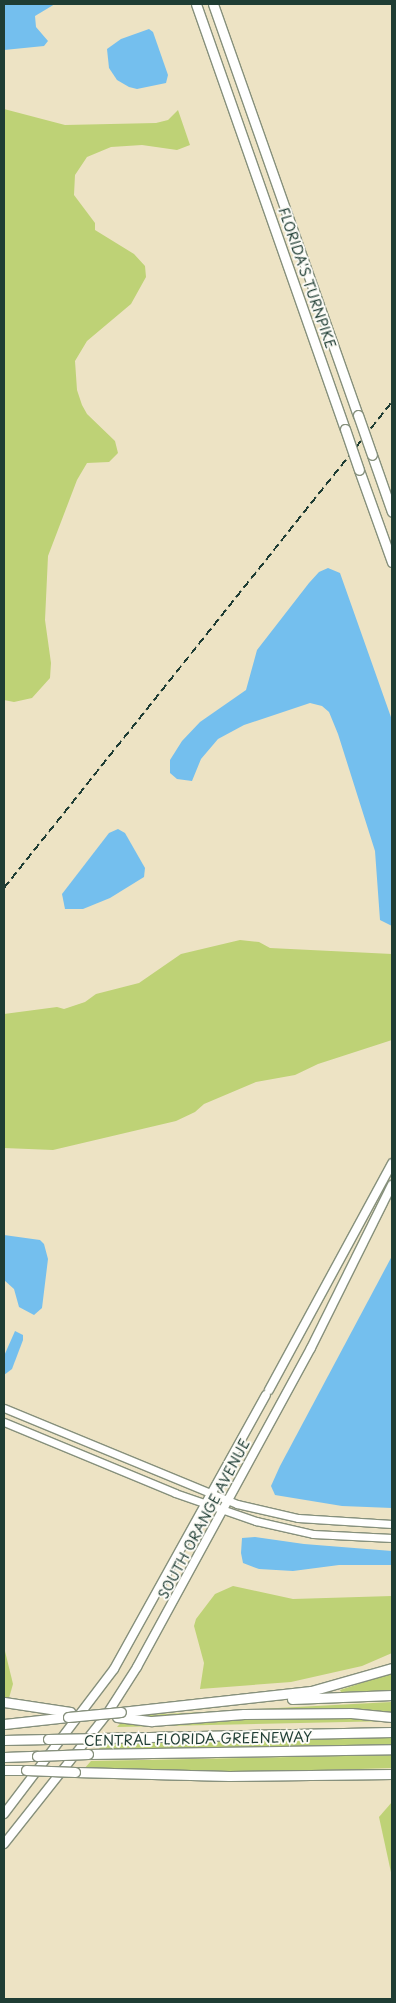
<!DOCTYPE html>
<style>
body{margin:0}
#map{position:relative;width:396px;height:2003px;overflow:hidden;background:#ede3c4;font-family:"Playpen Sans",sans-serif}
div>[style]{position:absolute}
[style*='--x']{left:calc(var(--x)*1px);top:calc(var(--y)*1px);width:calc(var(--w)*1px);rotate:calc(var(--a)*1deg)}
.green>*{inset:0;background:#bed276}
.water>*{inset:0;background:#74bfee}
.roads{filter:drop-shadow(1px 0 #86907c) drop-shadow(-1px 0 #86907c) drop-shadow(0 1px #86907c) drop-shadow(0 -1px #86907c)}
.secondary>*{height:7px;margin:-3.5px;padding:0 3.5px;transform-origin:3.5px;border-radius:3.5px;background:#fff}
.primary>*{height:8px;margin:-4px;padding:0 4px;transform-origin:4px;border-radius:4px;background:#fff}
.motorway>*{height:9px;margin:-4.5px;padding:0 4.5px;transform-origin:4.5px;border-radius:4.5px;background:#fff}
.rail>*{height:2px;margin-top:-1px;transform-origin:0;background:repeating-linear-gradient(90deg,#1f3d34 0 8px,transparent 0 12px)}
.bridges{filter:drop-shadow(1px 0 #86907c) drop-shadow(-1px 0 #86907c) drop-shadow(0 1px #86907c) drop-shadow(0 -1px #86907c)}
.motorway-bridge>*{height:9px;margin:-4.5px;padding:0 4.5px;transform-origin:4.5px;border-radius:4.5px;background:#fff}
span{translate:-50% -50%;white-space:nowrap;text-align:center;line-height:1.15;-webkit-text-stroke:4px #fdfcf7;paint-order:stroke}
.street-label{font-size:14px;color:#1f3d34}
.frame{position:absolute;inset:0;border:5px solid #1f3d34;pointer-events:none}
</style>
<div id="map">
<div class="green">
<div style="clip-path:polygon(4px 109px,65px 125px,156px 123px,168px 120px,178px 110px,190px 145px,177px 150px,142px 145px,111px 147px,87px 157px,75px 175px,74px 195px,95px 223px,95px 230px,134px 254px,145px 266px,146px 277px,131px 304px,87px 341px,75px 361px,77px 390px,82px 405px,87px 414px,115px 441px,118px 453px,109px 462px,87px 463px,77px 480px,48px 556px,45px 620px,51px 663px,50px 678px,32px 698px,14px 702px,4px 700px)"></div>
<div style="clip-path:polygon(240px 940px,259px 942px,270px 948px,392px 954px,392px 1040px,318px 1064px,295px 1075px,256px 1082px,204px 1104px,195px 1112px,176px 1121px,53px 1150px,4px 1148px,4px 1014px,57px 1007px,64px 1009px,85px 1002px,96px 994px,139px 983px,181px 954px)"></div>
<div style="clip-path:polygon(233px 1586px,293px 1599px,392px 1596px,392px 1653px,362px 1666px,291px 1682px,200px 1689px,204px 1663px,194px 1626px,196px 1619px,215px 1594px)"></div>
<div style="clip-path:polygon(4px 1647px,13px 1684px,9px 1698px,4px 1698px)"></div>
<div style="clip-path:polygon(392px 1673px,392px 1691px,341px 1692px,340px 1690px)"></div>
<div style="clip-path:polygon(392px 1702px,392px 1721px,117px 1727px,127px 1716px)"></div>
<div style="clip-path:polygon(392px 1731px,392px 1745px,98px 1750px,109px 1738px)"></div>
<div style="clip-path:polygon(392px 1755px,392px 1768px,231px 1773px,84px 1769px,91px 1761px)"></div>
<div style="clip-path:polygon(392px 1802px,392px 1877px,379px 1817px)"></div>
</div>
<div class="water">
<div style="clip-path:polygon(4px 4px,55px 4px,35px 16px,36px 27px,48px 41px,44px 46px,4px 50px)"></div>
<div style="clip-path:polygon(149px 29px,153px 32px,168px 75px,166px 83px,137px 89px,129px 87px,117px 80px,109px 68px,107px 49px,121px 39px)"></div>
<div style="clip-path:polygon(328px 568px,340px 573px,392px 720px,392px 926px,380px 920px,375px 851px,338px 734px,329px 712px,322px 706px,310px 703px,244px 725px,218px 739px,201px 759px,192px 781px,177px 779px,170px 773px,170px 760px,182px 741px,200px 722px,246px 690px,257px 650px,309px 583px,319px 572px)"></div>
<div style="clip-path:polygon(118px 829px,125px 833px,145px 868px,144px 877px,110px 898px,83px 909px,65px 909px,62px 894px,109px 833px)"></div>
<div style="clip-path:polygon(4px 1235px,40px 1240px,44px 1244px,48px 1259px,42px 1308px,34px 1315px,19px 1307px,14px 1289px,4px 1280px)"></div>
<div style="clip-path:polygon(392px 1256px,392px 1508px,342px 1506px,275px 1495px,271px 1486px,280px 1466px)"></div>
<div style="clip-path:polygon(15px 1331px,23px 1335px,23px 1340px,12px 1369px,4px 1375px,4px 1356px)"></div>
<div style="clip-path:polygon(255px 1537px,304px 1544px,392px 1551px,392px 1565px,339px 1565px,293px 1571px,259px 1569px,243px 1563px,241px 1553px,242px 1538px)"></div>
</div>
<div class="roads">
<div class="secondary">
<div style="--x:4;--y:1408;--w:252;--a:22.4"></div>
<div style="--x:237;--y:1504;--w:63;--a:12.9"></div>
<div style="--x:298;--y:1518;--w:94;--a:3.7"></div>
<div style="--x:4;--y:1422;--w:185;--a:22.5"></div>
<div style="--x:175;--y:1493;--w:86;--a:19.1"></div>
<div style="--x:256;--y:1521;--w:58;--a:12.8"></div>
<div style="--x:313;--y:1534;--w:79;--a:2.9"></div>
</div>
<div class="primary">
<div style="--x:269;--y:1390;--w:258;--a:-61.5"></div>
<div style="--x:4;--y:1814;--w:182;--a:-52.8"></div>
<div style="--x:114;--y:1669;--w:313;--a:-61"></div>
<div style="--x:4;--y:1844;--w:166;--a:-51.6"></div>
<div style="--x:107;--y:1714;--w:56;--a:-57.4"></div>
<div style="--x:137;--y:1667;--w:363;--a:-61.4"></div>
<div style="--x:311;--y:1348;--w:182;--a:-63.6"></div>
</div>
<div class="motorway">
<div style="--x:196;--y:4;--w:450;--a:70.7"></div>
<div style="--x:213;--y:4;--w:436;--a:70.6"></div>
<div style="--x:372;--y:455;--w:60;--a:70.7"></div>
<div style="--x:359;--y:470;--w:98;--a:70.3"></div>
<div style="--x:292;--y:1699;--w:100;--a:-2.3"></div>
<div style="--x:4;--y:1702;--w:67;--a:8.6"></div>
<div style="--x:121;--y:1712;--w:191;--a:-6.3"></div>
<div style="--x:311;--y:1691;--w:84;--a:-15.9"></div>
<div style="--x:117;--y:1717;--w:35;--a:7"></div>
<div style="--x:152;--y:1721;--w:92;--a:-4.4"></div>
<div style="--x:244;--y:1714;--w:107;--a:-0.5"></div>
<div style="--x:351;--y:1713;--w:41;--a:5.6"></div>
<div style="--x:4;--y:1724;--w:64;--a:-6.2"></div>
<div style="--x:101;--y:1738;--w:291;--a:-1.2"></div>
<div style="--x:4;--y:1740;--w:44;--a:-1.3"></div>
<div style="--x:88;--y:1754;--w:304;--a:-0.9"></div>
<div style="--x:4;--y:1757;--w:33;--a:-2"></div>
<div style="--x:4;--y:1770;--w:22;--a:0"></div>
<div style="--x:75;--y:1772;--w:154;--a:1.5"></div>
<div style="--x:229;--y:1776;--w:163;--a:-0.7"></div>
</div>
</div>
<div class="rail">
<div style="--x:4;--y:888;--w:622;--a:-51.4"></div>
</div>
<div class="bridges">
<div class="motorway-bridge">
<div style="--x:358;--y:415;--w:42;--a:70.7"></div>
<div style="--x:345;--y:429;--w:43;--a:71.1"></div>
<div style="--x:68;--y:1717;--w:53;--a:-5.4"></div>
<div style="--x:48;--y:1739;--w:53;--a:-1.1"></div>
<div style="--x:37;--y:1756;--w:51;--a:-2.2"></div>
<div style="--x:26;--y:1770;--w:49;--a:2.3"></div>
</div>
</div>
<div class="street-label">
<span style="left:307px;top:278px;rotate:71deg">FLORIDA'S TURNPIKE</span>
<span style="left:204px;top:1519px;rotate:-62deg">SOUTH ORANGE AVENUE</span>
<span style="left:198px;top:1739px;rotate:-1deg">CENTRAL FLORIDA GREENEWAY</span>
</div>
<div class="frame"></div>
</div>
